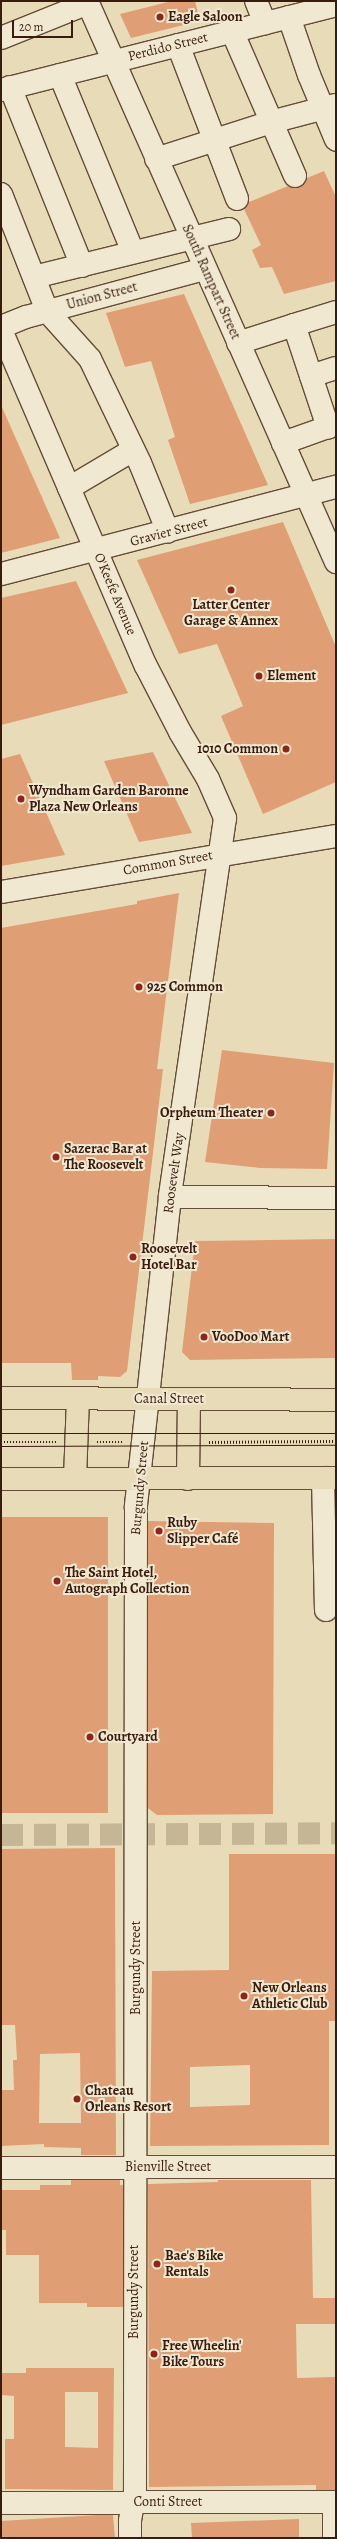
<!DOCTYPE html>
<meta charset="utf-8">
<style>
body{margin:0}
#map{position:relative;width:337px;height:2539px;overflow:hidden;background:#e8dcb8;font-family:Alegreya,serif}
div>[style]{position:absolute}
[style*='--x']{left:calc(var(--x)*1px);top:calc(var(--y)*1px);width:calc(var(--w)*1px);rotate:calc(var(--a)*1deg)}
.building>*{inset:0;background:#e09e75;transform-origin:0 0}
.minor-tunnel>*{height:22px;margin-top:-11px;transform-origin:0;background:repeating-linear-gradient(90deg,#c5b696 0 22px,transparent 0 33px)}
.path>*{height:2.5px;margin-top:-1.25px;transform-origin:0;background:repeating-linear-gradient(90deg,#391c0e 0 1px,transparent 0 3px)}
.roads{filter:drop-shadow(1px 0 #654c38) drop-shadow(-1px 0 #654c38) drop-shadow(0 1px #654c38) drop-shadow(0 -1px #654c38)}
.minor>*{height:22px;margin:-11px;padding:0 11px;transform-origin:11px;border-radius:11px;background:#f0e8d1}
.major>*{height:22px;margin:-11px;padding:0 11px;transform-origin:11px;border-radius:11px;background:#e8dcb8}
.tram>*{height:1px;margin:-0.5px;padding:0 0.5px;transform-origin:0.5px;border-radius:0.5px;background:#391c0e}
.dots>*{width:11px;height:11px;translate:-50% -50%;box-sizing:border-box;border:2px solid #f0e8d1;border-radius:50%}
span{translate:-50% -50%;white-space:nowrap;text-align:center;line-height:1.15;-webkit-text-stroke:4px #f0e8d1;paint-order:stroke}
.poi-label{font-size:14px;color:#391c0e;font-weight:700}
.left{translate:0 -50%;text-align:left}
.right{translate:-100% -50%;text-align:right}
.street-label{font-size:14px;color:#391c0e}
.frame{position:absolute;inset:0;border:2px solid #391c0e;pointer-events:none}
.scale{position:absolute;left:12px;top:20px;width:61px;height:18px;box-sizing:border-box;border:2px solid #391c0e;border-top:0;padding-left:5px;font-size:12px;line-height:14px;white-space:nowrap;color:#391c0e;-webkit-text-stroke:3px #f0e8d1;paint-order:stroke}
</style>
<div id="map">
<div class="building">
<div style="clip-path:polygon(172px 1px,195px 1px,200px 21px,131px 38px,120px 14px)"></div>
<div style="clip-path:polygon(324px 171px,336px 197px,336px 281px,284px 294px,272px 267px,260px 268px,252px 250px,261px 245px,244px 209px,249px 202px,288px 186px,300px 187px,307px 178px)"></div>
<div style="clip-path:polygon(184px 294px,268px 485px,190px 504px,168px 440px,175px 437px,151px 361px,125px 367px,106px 313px)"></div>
<div style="clip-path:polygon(1px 405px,60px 538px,1px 553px)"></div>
<div style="clip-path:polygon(283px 522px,336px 647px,336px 782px,263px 814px,221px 716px,243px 706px,217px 644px,179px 654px,137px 560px)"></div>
<div style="clip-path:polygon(76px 581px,128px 693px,1px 725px,1px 598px)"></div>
<div style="clip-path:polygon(153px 752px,192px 833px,139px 842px,104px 761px)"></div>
<div style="clip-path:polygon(20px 754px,65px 855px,1px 866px,1px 759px)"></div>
<div style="clip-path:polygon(179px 893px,157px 1069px,163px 1069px,127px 1371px,120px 1377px,98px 1376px,98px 1380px,72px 1380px,71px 1363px,1px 1363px,1px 928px,137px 904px,137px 901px)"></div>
<div style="clip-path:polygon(222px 1050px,334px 1063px,327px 1169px,260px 1168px,205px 1162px)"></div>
<div style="clip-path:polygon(336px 1239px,336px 1358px,190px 1360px,182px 1352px,195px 1241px)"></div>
<div style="left:1px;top:1517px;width:107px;height:296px"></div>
<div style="clip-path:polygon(148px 1521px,274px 1523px,273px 1814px,157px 1815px,148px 1808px)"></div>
<div style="clip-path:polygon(evenodd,115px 1848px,116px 2155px,81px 2155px,81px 2148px,44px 2147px,44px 2144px,1px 2146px,1px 2090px,14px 2090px,13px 2060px,17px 2060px,15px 2025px,1px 2025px,1px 1849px,115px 1848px,80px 2053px,81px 2123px,39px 2123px,40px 2054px,80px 2053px)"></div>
<div style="clip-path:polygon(evenodd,229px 1854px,336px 1854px,336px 2021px,329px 2021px,329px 2145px,150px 2146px,152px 1971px,229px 1970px,229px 1854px,250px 2065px,250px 2105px,190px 2107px,190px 2067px,250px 2065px)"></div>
<div style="clip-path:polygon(71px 2180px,120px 2180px,120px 2185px,123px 2185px,123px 2307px,87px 2307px,87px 2303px,39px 2303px,39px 2255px,6px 2255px,6px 2230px,1px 2230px,1px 2190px,40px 2190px,40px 2185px,71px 2185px)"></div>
<div style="clip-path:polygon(218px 2180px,311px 2180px,313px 2298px,336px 2298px,336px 2324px,296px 2324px,297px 2378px,336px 2377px,336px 2490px,316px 2490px,316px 2485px,149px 2487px,148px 2184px,218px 2182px)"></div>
<div style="clip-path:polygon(evenodd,26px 2368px,114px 2368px,113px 2490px,5px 2489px,5px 2439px,14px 2439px,14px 2396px,1px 2395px,1px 2373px,26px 2373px,26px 2368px,65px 2392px,98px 2392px,98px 2448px,65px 2447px,65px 2392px)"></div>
<div style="clip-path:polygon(98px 2515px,113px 2515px,115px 2538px,1px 2538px,1px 2521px)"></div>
<div style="clip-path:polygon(299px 2519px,299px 2538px,192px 2538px,191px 2523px)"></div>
</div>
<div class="minor-tunnel">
<div style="--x:1;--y:1835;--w:335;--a:-0.3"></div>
</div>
<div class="path">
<div style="--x:1;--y:1442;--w:55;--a:0"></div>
<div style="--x:97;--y:1442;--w:25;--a:0"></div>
<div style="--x:209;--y:1442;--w:127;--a:-0.5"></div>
</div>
<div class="roads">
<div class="minor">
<div style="--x:87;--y:1;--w:614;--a:66.07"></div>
<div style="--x:256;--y:1;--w:24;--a:68"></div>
<div style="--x:289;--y:17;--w:61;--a:71"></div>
<div style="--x:309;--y:75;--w:70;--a:67.4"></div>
<div style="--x:232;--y:31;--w:158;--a:66.5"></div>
<div style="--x:1;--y:38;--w:94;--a:-21.9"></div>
<div style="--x:178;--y:45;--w:165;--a:69"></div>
<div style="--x:60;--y:75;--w:191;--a:67.6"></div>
<div style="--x:10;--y:87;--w:193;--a:68.1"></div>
<div style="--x:1;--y:90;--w:346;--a:-14.2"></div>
<div style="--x:156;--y:159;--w:121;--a:-17.8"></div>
<div style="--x:271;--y:122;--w:67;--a:-14.7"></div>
<div style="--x:1;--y:194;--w:126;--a:68.5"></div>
<div style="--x:47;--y:311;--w:64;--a:48.1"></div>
<div style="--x:90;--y:359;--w:115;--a:64.3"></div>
<div style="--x:140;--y:463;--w:74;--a:67.9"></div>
<div style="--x:34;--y:277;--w:201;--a:-13.8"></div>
<div style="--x:294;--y:325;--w:44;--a:-17.2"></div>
<div style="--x:1;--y:327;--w:27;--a:-22"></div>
<div style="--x:26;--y:317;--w:184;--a:-15.1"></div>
<div style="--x:1;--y:330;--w:366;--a:66.7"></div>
<div style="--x:146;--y:666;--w:74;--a:62.7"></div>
<div style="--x:180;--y:732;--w:55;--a:59.2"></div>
<div style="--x:208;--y:779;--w:43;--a:66.4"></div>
<div style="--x:225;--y:818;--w:383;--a:98.3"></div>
<div style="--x:170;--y:1197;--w:311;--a:96.3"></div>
<div style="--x:136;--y:1506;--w:986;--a:90.06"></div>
<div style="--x:135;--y:2492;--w:29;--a:100"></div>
<div style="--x:130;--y:2521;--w:17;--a:90"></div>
<div style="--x:238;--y:343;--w:59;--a:-17.8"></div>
<div style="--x:294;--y:325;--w:108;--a:71.6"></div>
<div style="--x:328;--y:427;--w:48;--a:160.4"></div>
<div style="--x:311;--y:376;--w:26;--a:-18"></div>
<div style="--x:69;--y:488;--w:74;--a:-30.7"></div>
<div style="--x:1;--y:574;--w:346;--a:-14.6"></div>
<div style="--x:1;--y:892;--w:340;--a:-9.5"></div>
<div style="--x:170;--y:1197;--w:166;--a:0.3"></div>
<div style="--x:323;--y:1478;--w:132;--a:88.7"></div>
<div style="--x:1;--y:2168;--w:335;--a:-0.2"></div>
<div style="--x:334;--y:2502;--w:36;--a:90"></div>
<div style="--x:1;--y:2503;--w:335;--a:-0.2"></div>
</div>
<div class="major">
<div style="--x:1;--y:1398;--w:335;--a:0.3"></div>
<div style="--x:1;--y:1479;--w:335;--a:-0.2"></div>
<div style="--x:75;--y:1479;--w:81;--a:-87.9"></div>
<div style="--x:188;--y:1479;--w:80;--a:-89.3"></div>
</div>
</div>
<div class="tram">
<div style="--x:1;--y:1433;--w:335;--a:0"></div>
<div style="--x:1;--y:1446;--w:335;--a:-0.2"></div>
</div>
<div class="dots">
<div style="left:160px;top:17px;background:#8f2418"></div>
<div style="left:231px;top:590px;background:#8f2418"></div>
<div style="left:259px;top:676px;background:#8f2418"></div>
<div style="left:286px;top:749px;background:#8f2418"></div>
<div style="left:21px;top:799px;background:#8f2418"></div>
<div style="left:139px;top:987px;background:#8f2418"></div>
<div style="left:271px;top:1113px;background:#8f2418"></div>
<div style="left:56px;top:1157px;background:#8f2418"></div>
<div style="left:133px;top:1257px;background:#8f2418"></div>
<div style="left:204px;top:1337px;background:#8f2418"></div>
<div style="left:159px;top:1531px;background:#8f2418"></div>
<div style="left:57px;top:1581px;background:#8f2418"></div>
<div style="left:90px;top:1737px;background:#8f2418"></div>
<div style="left:244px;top:1996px;background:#8f2418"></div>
<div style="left:77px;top:2099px;background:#8f2418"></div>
<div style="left:157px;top:2264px;background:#8f2418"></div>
<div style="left:154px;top:2354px;background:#8f2418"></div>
</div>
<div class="poi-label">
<span class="left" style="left:168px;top:17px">Eagle Saloon</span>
<span style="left:231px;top:613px">Latter Center<br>Garage &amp; Annex</span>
<span class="left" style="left:267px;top:676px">Element</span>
<span class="right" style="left:278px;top:749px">1010 Common</span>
<span class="left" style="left:29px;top:799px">Wyndham Garden Baronne<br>Plaza New Orleans</span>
<span class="left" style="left:147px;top:987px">925 Common</span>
<span class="right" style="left:263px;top:1113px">Orpheum Theater</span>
<span class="left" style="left:64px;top:1157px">Sazerac Bar at<br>The Roosevelt</span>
<span class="left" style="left:141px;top:1257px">Roosevelt<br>Hotel Bar</span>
<span class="left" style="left:212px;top:1337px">VooDoo Mart</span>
<span class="left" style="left:167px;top:1531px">Ruby<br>Slipper Café</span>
<span class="left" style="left:65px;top:1581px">The Saint Hotel,<br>Autograph Collection</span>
<span class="left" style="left:98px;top:1737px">Courtyard</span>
<span class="left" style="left:252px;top:1996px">New Orleans<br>Athletic Club</span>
<span class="left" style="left:85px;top:2099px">Chateau<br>Orleans Resort</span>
<span class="left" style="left:165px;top:2264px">Bae's Bike<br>Rentals</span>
<span class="left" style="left:162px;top:2354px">Free Wheelin'<br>Bike Tours</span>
</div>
<div class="street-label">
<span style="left:168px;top:47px;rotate:-14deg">Perdido Street</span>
<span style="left:211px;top:282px;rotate:66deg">South Rampart Street</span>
<span style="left:102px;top:296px;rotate:-15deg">Union Street</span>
<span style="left:169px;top:532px;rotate:-15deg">Gravier Street</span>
<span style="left:115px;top:594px;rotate:67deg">O'Keefe Avenue</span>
<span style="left:168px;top:863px;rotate:-10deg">Common Street</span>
<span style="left:174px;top:1173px;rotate:-82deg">Roosevelt Way</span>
<span style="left:169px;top:1399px">Canal Street</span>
<span style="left:140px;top:1488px;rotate:-85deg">Burgundy Street</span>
<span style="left:136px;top:1968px;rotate:-90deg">Burgundy Street</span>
<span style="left:168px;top:2167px">Bienville Street</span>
<span style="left:134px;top:2292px;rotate:-90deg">Burgundy Street</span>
<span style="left:168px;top:2502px">Conti Street</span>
</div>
<div class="frame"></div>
<div class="scale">20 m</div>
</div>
